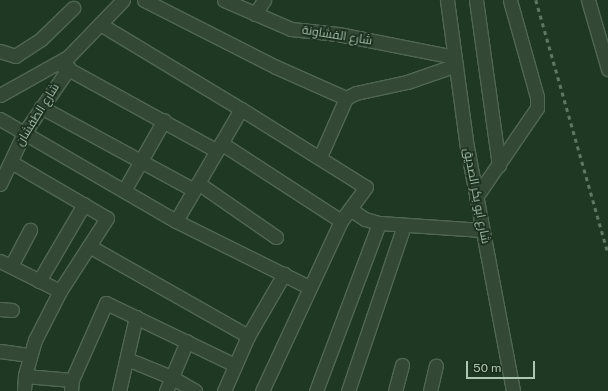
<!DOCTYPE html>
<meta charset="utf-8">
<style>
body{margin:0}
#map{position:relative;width:608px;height:391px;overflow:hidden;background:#1f3823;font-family:"Public Sans",Cairo,sans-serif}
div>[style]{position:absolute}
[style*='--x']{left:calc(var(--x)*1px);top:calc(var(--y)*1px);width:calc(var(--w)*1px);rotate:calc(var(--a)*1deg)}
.roads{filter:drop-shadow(1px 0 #506755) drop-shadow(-1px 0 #506755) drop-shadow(0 1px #506755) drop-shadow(0 -1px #506755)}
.minor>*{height:13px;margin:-6.5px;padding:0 6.5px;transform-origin:6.5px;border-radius:6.5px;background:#334936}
.rail>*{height:2.5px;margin-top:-1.25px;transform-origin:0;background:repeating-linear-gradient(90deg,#5d7962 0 4px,transparent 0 8px)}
span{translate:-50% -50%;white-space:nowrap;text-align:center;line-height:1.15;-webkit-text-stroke:3.5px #182d1c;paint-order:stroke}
.street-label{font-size:12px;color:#adc6b2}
.scale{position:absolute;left:466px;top:361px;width:69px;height:18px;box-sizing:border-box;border:2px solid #adc6b2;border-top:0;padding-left:5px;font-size:12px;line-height:14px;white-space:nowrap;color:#adc6b2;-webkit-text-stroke:3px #182d1c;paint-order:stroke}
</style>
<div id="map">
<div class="roads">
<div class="minor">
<div style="--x:144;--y:0;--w:148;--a:26.9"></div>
<div style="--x:276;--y:67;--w:77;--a:23.9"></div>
<div style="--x:224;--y:0;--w:73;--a:23.4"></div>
<div style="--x:291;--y:29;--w:47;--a:6.1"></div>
<div style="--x:338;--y:34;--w:118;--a:11.2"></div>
<div style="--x:447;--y:0;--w:148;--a:82.3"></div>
<div style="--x:467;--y:147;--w:248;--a:79.3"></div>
<div style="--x:476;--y:0;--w:167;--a:82.1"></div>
<div style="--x:588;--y:0;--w:72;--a:73.8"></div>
<div style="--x:255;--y:14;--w:17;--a:-57"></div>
<div style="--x:100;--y:24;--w:165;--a:31.1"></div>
<div style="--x:241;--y:109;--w:129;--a:120.1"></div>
<div style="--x:0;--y:51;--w:16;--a:18"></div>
<div style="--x:15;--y:56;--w:31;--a:-33"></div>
<div style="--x:41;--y:39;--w:45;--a:-44.1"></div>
<div style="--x:59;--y:64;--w:180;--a:28.8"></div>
<div style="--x:0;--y:95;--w:78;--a:-29.2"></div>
<div style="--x:68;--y:57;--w:79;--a:-46"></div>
<div style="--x:41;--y:107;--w:174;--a:28.5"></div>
<div style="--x:241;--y:109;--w:147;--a:32"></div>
<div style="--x:366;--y:187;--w:42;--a:126.3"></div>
<div style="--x:341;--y:221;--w:187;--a:114.9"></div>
<div style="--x:0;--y:119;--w:203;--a:30.1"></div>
<div style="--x:176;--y:221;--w:148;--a:26.4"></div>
<div style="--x:221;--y:143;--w:143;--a:33"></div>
<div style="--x:320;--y:157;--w:64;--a:-66.2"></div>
<div style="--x:346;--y:98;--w:11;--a:-27"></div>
<div style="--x:356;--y:93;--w:52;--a:-12.2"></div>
<div style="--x:407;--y:82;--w:52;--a:-19.1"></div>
<div style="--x:11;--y:162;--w:111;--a:30.3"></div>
<div style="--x:107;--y:218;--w:87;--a:122.8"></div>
<div style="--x:60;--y:291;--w:55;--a:117"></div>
<div style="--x:35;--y:340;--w:37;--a:106"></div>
<div style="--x:25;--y:376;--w:15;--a:94"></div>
<div style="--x:198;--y:183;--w:95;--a:34.7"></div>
<div style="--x:0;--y:184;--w:56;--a:-64.8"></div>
<div style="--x:24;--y:133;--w:79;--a:-55.3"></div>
<div style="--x:125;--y:189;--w:79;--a:-60.5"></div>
<div style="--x:476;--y:197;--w:108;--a:-55.6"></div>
<div style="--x:537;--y:108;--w:11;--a:-90"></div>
<div style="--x:537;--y:97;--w:101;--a:-105.6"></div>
<div style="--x:350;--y:209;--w:18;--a:34"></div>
<div style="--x:365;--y:219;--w:15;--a:16"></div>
<div style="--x:89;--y:246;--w:183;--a:29.5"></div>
<div style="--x:0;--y:261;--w:67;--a:26.6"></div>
<div style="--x:11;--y:266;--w:41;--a:-62.2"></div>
<div style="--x:39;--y:281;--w:89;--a:-59.7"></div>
<div style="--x:0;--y:309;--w:12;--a:5"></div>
<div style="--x:0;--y:351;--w:30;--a:8"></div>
<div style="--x:127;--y:359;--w:48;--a:22.2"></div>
<div style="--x:171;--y:377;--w:28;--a:30"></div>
<div style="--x:25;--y:376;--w:47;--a:4.9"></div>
<div style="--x:71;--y:391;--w:11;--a:-85"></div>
<div style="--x:72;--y:380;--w:84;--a:-66.2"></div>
<div style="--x:106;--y:303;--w:143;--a:25.7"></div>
<div style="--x:119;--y:391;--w:76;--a:-77.1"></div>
<div style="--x:166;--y:391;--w:54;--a:-67.2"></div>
<div style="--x:224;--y:391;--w:60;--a:-66.4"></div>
<div style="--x:248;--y:336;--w:72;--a:-59.9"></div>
<div style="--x:316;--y:391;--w:179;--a:-69.4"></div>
<div style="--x:379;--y:223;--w:104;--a:3.9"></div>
<div style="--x:348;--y:391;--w:174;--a:-71.3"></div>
<div style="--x:395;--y:391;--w:27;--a:-75"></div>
<div style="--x:430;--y:391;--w:26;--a:-77"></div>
</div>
</div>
<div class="rail">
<div style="--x:536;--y:0;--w:263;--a:74.1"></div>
</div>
<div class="street-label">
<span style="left:337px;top:36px;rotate:9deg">شارع الفشاونة</span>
<span style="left:38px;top:115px;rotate:-58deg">شارع الطفشان</span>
<span style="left:476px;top:196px;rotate:79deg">شارع ابو بكر الصديق</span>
</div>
<div class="scale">50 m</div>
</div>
